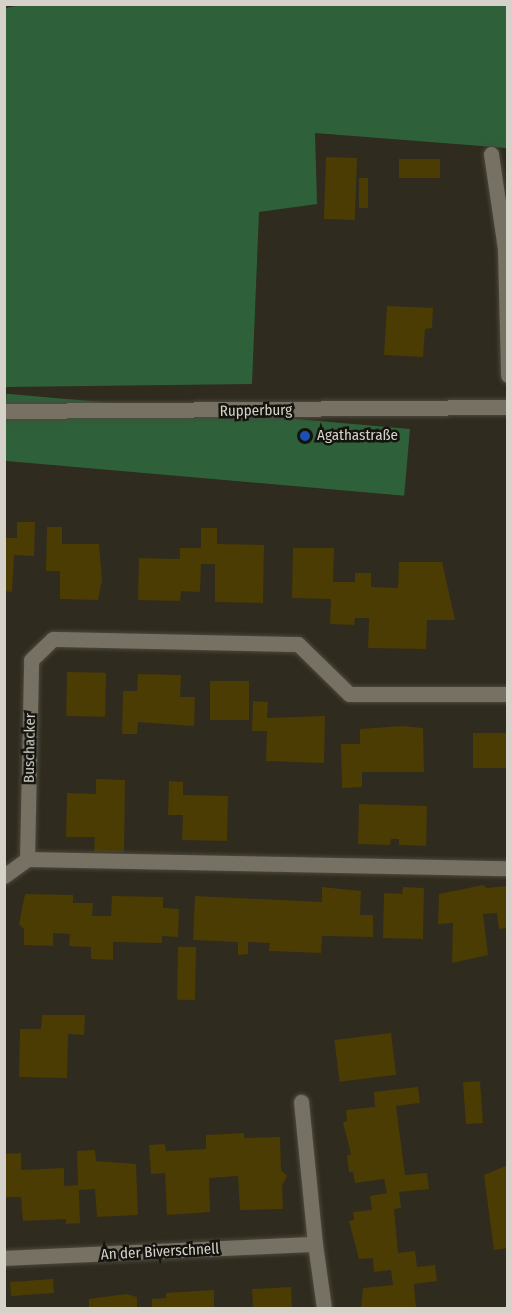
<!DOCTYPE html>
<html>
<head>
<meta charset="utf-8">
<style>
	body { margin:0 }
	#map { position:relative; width:512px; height:1313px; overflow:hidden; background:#2f2b1e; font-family:"Fira Sans Condensed",sans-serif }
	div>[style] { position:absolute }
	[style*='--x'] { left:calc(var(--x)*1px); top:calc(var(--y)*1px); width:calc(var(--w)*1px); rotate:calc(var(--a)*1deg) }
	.green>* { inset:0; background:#2e6139; transform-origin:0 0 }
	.building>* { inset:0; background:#4b3c04; transform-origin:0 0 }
	.roads { filter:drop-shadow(0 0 2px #4c483e) drop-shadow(0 0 2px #4c483e) }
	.service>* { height:15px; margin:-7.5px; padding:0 7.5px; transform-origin:7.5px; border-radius:7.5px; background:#767162 }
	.minor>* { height:15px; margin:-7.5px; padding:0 7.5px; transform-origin:7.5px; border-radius:7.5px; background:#767162 }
	.dots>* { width:16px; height:16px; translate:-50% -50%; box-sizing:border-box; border:3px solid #15130e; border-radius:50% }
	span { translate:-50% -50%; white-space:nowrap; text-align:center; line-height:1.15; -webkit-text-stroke:5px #15130e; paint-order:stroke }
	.street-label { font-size:15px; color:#d5d2ca }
	.poi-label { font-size:15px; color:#d5d2ca }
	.left { translate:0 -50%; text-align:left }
	.frame { position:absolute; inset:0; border:6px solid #d5d2ca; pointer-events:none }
</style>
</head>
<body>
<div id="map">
	<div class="green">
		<div style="clip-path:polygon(27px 4px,507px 5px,507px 148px,315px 133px,317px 204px,259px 212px,252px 384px,5px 387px,5px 8px)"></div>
		<div style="left:410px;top:429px;width:67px;height:405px;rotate:95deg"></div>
	</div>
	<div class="building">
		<div style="left:326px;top:157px;width:31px;height:62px;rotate:2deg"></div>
		<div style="left:440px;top:159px;width:19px;height:41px;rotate:90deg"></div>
		<div style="left:359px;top:178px;width:9px;height:30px"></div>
		<div style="clip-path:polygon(387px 306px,433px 308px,432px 328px,425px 329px,423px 357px,384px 355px)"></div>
		<div style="clip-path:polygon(17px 522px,35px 522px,34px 556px,14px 555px,12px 592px,4px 591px,4px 538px,17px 538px)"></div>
		<div style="clip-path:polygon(47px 527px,62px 527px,62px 544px,99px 544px,102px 580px,98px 600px,60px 599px,60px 571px,46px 571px)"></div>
		<div style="clip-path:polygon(201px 528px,217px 528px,217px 544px,264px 545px,263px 603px,215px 602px,215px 564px,201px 564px,200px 592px,181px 591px,180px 601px,138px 600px,139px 558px,180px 559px,180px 548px,201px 548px)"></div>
		<div style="clip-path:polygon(293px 548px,334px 548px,333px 582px,355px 582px,355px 573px,371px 573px,371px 587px,398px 588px,399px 562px,442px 562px,455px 620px,427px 620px,426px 649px,368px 648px,369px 618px,355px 618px,354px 625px,330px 624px,331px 599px,292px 598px)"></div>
		<div style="left:67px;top:672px;width:39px;height:44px;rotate:1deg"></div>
		<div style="clip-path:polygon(138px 674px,181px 675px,180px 697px,195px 697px,194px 726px,138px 722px,137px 734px,122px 734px,123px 691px,137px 691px)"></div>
		<div style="left:210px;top:681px;width:39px;height:39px"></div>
		<div style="clip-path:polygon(253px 701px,268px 702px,267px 718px,325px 716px,324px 763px,266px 761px,267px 731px,252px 731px)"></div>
		<div style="clip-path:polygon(402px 726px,423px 728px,424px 772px,362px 772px,362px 787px,342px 788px,341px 744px,360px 744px,360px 729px)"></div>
		<div style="left:473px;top:733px;width:33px;height:35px"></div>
		<div style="clip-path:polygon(96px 779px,125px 780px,124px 852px,94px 852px,95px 837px,66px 837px,67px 793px,96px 794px)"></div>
		<div style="clip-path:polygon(169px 781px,183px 782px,183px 795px,228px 796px,227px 841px,182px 840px,183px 815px,168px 815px)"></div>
		<div style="clip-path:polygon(359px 804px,427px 806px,426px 846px,399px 845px,399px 839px,391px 839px,390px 845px,358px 844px)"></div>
		<div style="clip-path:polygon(483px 885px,487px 888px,508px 886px,508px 928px,499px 929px,497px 913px,483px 914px,488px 955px,452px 963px,453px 923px,438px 924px,439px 894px)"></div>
		<div style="clip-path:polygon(322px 887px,361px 891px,360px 915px,373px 915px,373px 937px,322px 936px,321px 953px,269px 951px,270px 943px,248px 942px,248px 954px,238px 955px,238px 942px,193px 940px,195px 896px,322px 902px)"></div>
		<div style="clip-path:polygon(403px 887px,424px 888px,423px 939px,383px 938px,384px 893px,402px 894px)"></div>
		<div style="clip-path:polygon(25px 894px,73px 895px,73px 903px,93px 903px,92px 916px,111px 916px,112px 896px,163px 897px,163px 908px,179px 909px,178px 937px,162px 936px,162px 943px,113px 942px,113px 960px,91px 959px,91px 947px,69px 946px,70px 934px,53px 933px,53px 946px,24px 945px,24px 929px,19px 924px)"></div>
		<div style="left:196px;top:947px;width:53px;height:18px;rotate:91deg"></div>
		<div style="clip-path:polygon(42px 1015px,85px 1015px,84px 1035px,68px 1034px,67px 1078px,19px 1077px,20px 1029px,41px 1029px)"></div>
		<div style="left:391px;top:1033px;width:42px;height:57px;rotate:83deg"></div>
		<div style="left:480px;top:1081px;width:42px;height:17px;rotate:86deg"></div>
		<div style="clip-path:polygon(418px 1087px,420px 1103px,396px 1106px,405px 1175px,427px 1173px,429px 1189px,399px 1192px,401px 1208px,394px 1209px,398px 1253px,415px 1251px,417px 1267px,435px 1265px,437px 1281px,414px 1284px,416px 1308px,361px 1308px,363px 1288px,393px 1285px,391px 1270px,374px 1272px,373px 1258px,359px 1259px,349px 1221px,354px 1220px,353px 1212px,372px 1210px,370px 1196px,387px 1193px,384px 1179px,355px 1183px,353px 1172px,349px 1172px,347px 1156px,351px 1154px,343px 1122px,347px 1121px,346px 1110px,375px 1107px,374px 1092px)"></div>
		<div style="clip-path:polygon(244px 1133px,244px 1138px,280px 1137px,281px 1170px,287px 1176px,282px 1186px,283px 1209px,240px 1210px,238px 1176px,209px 1178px,210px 1212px,167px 1215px,165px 1173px,151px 1174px,149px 1145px,165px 1144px,166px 1151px,206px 1149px,206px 1135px)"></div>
		<div style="clip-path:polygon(95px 1150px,96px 1161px,136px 1164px,138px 1215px,97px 1217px,95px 1189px,79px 1190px,80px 1223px,66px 1224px,66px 1219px,23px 1221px,21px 1197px,4px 1197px,4px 1154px,21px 1153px,21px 1170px,64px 1168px,64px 1186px,78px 1185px,77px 1151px)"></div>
		<div style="clip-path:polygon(508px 1165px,508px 1248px,494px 1250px,484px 1175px)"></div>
		<div style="left:53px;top:1279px;width:14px;height:43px;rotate:86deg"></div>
		<div style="left:291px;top:1287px;width:21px;height:39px;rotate:87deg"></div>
		<div style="clip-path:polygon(214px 1290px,214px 1308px,152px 1308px,152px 1299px,166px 1298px,166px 1293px)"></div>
		<div style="clip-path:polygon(126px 1294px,137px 1297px,137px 1308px,89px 1308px,89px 1299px)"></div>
	</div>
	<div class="roads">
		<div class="service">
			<div style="--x:491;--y:154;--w:96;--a:81.6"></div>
			<div style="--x:505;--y:249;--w:126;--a:88.6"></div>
		</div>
		<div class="minor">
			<div style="--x:4;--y:411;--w:504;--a:-0.45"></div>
			<div style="--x:27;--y:859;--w:199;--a:-88.8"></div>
			<div style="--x:31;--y:660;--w:30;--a:-44"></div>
			<div style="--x:53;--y:639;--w:245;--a:1.2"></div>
			<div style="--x:298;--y:644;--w:71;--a:44.4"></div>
			<div style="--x:349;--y:694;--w:159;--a:0"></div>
			<div style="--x:27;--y:859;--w:481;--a:1.1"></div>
			<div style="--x:4;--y:876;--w:29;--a:-36"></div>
			<div style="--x:315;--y:1244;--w:65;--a:82"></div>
			<div style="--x:4;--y:1258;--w:311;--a:-2.6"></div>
			<div style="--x:315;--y:1244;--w:143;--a:-95.6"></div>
		</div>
	</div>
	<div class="dots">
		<div style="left:305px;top:436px;background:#1a4fb4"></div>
	</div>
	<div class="street-label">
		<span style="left:256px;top:411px;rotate:-1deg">Rupperburg</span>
		<span style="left:30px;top:748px;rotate:-89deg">Buschacker</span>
		<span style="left:160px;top:1252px;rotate:-3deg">An der Biverschnell</span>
	</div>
	<div class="poi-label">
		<span class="left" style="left:317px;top:436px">Agathastraße</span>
	</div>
	<div class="frame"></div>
</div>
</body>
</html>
